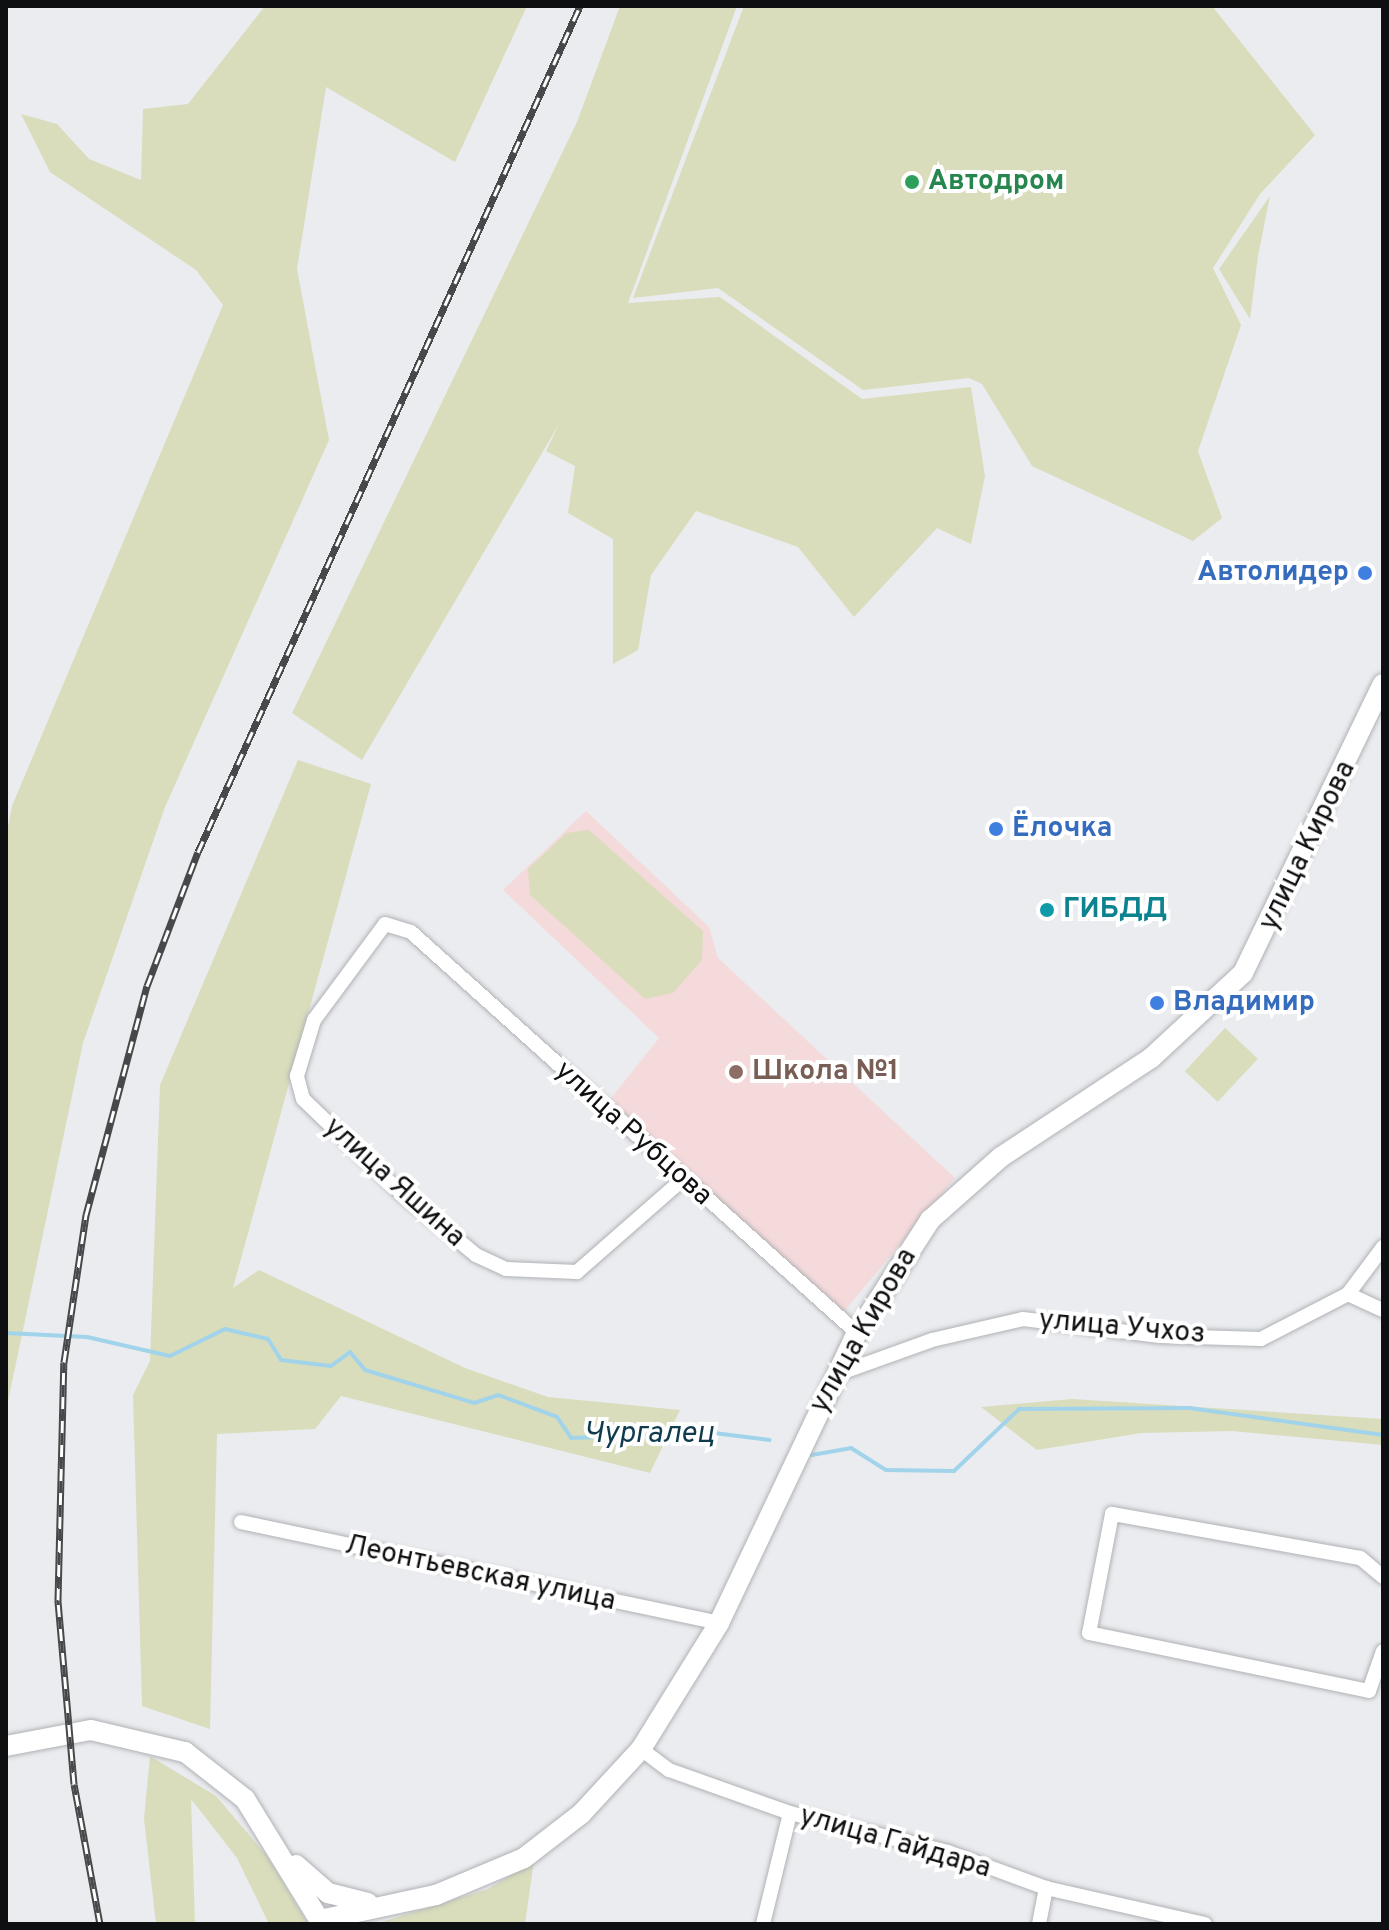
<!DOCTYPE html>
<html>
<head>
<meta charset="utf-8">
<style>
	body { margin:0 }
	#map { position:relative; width:1389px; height:1930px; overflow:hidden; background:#eaecef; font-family:Overpass,sans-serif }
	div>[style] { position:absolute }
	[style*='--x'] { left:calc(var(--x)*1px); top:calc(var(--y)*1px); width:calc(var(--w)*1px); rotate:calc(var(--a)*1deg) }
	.education>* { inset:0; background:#f5dadb }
	.green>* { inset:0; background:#d9ddbc; transform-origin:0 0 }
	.stream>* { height:4px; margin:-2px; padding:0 2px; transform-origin:2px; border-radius:2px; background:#a1d4eb }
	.roads { filter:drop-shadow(0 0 2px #b0b2b5) drop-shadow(0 0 2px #b0b2b5) }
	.minor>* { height:14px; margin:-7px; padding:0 7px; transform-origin:7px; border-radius:7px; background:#fff }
	.secondary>* { height:20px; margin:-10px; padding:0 10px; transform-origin:10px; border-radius:10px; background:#fff }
	.rail>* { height:7px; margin-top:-3.5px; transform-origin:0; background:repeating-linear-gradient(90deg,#fff 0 12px,#474849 0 24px); box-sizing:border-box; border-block:2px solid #474849 }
	.dots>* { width:22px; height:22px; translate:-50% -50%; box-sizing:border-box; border:4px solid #fff; border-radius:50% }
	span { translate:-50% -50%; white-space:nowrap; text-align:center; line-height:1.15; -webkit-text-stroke:8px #fff; paint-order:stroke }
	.leisure-label { font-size:28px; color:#27864d; font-weight:700 }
	.left { translate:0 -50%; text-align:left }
	.shop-label { font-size:28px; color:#366cbe; font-weight:700 }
	.right { translate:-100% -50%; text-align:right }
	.street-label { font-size:28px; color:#0e0f10 }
	.culture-label { font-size:28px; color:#0d838f; font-weight:700 }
	.education-label { font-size:28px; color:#785e54; font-weight:700 }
	.water-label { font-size:30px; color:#0f3b4c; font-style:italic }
	.frame { position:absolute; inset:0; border:8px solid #0e0f10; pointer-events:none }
</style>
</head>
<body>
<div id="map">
	<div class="education">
		<div style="clip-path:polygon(586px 811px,709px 927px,718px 958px,955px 1178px,842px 1314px,608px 1102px,659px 1038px,503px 890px)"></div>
	</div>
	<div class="green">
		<div style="clip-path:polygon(265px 6px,527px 6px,455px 162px,326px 87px,297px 269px,329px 440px,165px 807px,83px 1043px,6px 1411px,6px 837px,12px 806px,223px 305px,196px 270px,50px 172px,21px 114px,57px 124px,89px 159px,141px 180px,143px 109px,188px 104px)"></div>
		<div style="clip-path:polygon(620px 6px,737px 6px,628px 303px,720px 297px,862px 399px,971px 387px,985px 476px,971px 544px,937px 528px,854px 617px,798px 547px,696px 511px,651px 575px,638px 650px,613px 664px,613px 539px,568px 513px,575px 466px,546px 451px,559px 424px,362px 760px,292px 713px,577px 122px)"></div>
		<div style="clip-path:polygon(744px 6px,1212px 6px,1315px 135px,1260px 194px,1213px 268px,1241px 325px,1198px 451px,1222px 518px,1193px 541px,1032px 466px,982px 384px,969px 378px,863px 390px,718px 288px,633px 298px)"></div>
		<div style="clip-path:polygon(1270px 196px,1258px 256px,1250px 319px,1219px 269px)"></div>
		<div style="clip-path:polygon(298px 760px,371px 784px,233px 1288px,259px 1270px,465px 1368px,548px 1397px,680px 1410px,650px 1473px,341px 1396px,315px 1429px,217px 1434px,210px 1729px,142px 1706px,133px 1395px,150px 1361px,160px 1085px)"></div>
		<div style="clip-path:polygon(589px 830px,703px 931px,702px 960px,673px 993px,645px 999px,530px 895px,528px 869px,566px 833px)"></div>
		<div style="left:1225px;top:1028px;width:45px;height:59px;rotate:43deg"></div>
		<div style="clip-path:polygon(1072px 1399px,1383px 1419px,1383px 1445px,1232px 1431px,1141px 1433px,1037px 1450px,981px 1407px)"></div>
		<div style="clip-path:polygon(150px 1756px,216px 1796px,267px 1856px,308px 1924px,269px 1924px,237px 1858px,191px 1799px,195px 1924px,156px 1924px,144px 1819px)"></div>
		<div style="clip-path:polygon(534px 1861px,525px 1924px,375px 1924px,488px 1889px)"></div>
	</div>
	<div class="stream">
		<div style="--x:6;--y:1333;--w:81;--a:2.8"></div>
		<div style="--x:87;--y:1337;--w:85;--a:12.9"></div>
		<div style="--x:170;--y:1356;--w:61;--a:-26.1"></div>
		<div style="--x:225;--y:1329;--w:44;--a:13.1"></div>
		<div style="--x:268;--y:1339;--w:25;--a:58"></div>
		<div style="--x:281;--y:1360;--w:50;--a:6.8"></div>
		<div style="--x:331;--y:1366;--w:24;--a:-36"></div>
		<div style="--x:350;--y:1352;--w:23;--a:50"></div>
		<div style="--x:365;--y:1370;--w:114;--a:16.8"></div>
		<div style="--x:474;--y:1403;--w:25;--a:-18"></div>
		<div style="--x:498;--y:1395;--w:63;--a:20.4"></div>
		<div style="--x:557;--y:1417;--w:25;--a:56"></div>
		<div style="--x:571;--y:1438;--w:143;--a:-2"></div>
		<div style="--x:714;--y:1433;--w:56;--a:7.1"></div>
		<div style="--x:812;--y:1455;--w:40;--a:-10"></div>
		<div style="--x:851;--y:1448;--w:41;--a:32.2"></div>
		<div style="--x:886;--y:1470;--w:68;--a:0.8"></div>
		<div style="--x:954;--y:1471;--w:90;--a:-43.6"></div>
		<div style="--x:1019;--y:1409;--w:170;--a:-0.3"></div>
		<div style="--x:1189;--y:1408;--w:196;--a:7.9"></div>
	</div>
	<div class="roads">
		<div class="minor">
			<div style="--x:682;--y:1180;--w:140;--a:138.8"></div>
			<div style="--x:577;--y:1272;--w:71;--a:-177.6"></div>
			<div style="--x:506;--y:1269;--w:33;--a:-155"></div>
			<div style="--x:476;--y:1255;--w:96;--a:-140.5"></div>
			<div style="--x:402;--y:1194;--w:137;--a:-136.2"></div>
			<div style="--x:303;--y:1099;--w:24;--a:-105"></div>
			<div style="--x:297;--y:1076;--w:59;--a:-73.1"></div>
			<div style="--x:314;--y:1020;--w:119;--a:-53.5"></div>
			<div style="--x:385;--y:924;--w:27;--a:17"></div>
			<div style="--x:411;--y:932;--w:600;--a:41.96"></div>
			<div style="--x:1348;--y:1294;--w:38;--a:25"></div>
			<div style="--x:835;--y:1375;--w:103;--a:-19.8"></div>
			<div style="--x:932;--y:1340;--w:93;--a:-13"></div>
			<div style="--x:1023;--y:1319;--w:138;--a:7.1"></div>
			<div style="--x:1160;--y:1336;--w:101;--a:1.7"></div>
			<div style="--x:1261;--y:1339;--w:98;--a:-27.3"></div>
			<div style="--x:1348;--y:1294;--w:59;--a:-53.3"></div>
			<div style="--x:241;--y:1522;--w:489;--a:11.9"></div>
			<div style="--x:1383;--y:1577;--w:30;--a:-140"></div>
			<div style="--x:1360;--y:1558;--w:252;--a:-169.9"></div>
			<div style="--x:1112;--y:1514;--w:121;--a:100.9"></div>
			<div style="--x:1089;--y:1633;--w:286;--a:11.7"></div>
			<div style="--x:1369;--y:1691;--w:42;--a:-70.7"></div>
			<div style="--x:641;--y:1749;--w:35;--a:37"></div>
			<div style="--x:669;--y:1770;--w:128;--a:19.6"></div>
			<div style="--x:790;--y:1813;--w:163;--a:13.9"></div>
			<div style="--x:948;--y:1852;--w:104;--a:20.2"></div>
			<div style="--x:1046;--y:1888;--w:163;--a:12.8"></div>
			<div style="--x:763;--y:1924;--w:114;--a:-76.3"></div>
			<div style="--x:1039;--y:1924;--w:37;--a:-79"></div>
		</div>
		<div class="secondary">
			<div style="--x:6;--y:1746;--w:86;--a:-10.7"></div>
			<div style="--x:91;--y:1730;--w:97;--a:13.2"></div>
			<div style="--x:185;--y:1752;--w:76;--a:38.1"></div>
			<div style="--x:245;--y:1799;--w:147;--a:58.4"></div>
			<div style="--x:296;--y:1865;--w:43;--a:41.2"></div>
			<div style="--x:328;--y:1893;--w:41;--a:14"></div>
			<div style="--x:320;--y:1920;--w:119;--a:-12.2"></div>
			<div style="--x:436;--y:1895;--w:95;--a:-22.8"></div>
			<div style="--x:524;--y:1858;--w:72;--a:-37.7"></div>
			<div style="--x:581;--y:1814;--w:88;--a:-47.3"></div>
			<div style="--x:641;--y:1749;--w:148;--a:-58.2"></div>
			<div style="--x:719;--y:1623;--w:321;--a:-64.6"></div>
			<div style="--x:857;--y:1333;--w:135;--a:-57.1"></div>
			<div style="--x:930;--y:1220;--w:95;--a:-41.6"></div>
			<div style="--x:1001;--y:1157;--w:180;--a:-33.4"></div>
			<div style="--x:1151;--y:1058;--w:125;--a:-42.7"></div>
			<div style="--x:1243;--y:973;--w:321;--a:-64.2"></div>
		</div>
	</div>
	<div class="rail">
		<div style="--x:100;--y:1924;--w:142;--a:-100.5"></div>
		<div style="--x:74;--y:1784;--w:185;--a:-95"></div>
		<div style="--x:58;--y:1600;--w:238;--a:-88.6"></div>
		<div style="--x:64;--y:1362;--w:149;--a:-81.5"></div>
		<div style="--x:86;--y:1215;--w:237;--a:-75.1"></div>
		<div style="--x:147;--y:986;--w:143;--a:-69.2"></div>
		<div style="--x:198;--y:852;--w:928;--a:-65.7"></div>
	</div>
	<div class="dots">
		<div style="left:912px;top:182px;background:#2e9e5b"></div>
		<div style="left:1365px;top:573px;background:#3f7fe0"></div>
		<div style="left:996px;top:829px;background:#3f7fe0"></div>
		<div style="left:1047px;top:910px;background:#0f9aa8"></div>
		<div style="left:1157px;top:1003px;background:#3f7fe0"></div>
		<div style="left:736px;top:1072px;background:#8d6e63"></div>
	</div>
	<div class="leisure-label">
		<span class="left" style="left:928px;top:182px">Автодром</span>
	</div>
	<div class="shop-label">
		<span class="right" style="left:1349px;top:573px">Автолидер</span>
		<span class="left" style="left:1012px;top:829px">Ёлочка</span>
		<span class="left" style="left:1173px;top:1003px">Владимир</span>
	</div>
	<div class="street-label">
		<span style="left:1308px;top:846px;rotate:-64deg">улица Кирова</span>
		<span style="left:633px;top:1134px;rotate:42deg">улица Рубцова</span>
		<span style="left:394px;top:1183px;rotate:42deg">улица Яшина</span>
		<span style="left:1122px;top:1328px;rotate:5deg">улица Учхоз</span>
		<span style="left:864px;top:1331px;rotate:-60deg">улица Кирова</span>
		<span style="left:480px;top:1574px;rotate:12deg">Леонтьевская улица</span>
		<span style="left:895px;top:1843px;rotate:16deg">улица Гайдара</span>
	</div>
	<div class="culture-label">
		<span class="left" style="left:1063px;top:910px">ГИБДД</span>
	</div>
	<div class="education-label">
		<span class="left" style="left:752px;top:1072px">Школа №1</span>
	</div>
	<div class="water-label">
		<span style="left:649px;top:1435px">Чургалец</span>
	</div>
	<div class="frame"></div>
</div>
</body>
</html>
